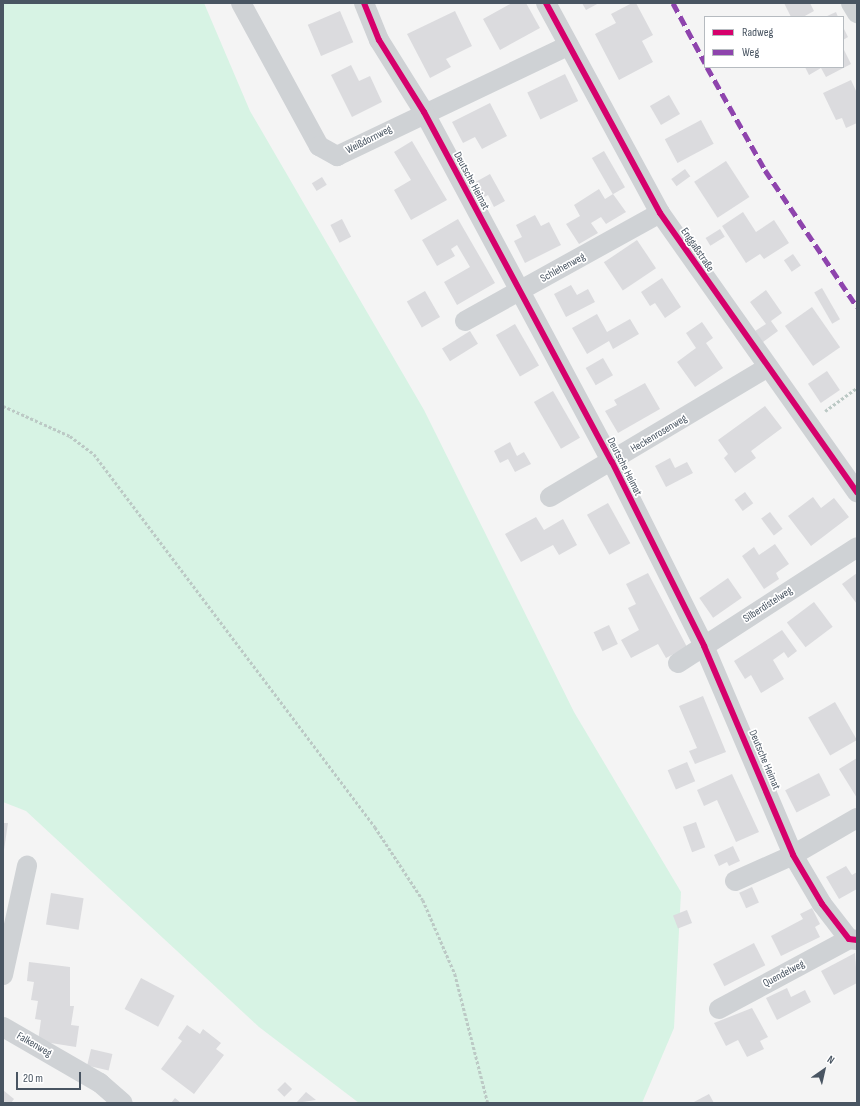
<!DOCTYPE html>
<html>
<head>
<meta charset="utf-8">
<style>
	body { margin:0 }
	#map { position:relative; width:860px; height:1106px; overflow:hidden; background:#f4f4f4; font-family:"Sofia Sans Condensed",sans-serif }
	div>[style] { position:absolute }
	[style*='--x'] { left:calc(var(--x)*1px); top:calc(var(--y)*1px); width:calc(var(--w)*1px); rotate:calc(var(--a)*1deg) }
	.green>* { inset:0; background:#d7f3e4 }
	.building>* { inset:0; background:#dbdbde; transform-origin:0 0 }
	.path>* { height:2.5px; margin-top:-1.25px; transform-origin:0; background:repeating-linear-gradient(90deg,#bcc9c5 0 3px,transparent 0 5px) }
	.minor>* { height:20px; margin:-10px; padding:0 10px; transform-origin:10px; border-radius:10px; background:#cfd2d5 }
	.quiet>* { height:5px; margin-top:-2.5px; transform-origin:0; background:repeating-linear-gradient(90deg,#8e44ad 0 10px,transparent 0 15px) }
	.cycleway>* { height:6px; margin:-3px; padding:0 3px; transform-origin:3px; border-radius:3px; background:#d6006c }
	span { translate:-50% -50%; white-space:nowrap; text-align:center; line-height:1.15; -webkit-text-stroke:3.5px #fff; paint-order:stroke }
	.street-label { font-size:11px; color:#495562 }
	.frame { position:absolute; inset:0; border:4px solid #495562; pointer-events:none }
	.legend { position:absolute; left:704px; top:16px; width:140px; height:52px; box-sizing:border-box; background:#fff; border:1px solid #b6bbc0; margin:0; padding:5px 7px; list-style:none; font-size:12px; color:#495562 }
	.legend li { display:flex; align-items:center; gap:8px; height:20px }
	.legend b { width:20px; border:1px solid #b6bbc0 }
	.north { position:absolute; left:804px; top:1050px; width:40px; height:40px; -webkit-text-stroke:3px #fff; paint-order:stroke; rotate:34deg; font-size:11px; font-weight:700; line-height:16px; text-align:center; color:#495562 }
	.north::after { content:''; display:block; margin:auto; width:14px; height:18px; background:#495562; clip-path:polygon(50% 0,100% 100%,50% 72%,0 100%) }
	.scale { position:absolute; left:16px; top:1072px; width:65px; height:18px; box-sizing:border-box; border:2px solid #495562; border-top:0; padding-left:5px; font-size:12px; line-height:14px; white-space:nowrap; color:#495562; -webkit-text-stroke:3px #fff; paint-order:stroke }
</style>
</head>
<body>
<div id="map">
	<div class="green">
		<div style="clip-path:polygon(3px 3px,204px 3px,250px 111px,424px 410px,574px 712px,681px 892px,674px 1028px,642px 1103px,359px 1103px,259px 1027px,26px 811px,3px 802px)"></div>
	</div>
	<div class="building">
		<div style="clip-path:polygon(512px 3px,526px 3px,540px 28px,500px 50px,483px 19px)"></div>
		<div style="clip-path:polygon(582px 3px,599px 3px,586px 10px)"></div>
		<div style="clip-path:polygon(632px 3px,636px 3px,653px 35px,642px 41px,653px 62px,619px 80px,595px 34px,616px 23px,611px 14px)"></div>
		<div style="clip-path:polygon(784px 3px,810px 3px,814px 11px,803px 17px,791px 17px)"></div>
		<div style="left:340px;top:11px;width:34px;height:35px;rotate:67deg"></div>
		<div style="clip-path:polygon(455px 11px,472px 46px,446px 59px,451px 67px,430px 78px,407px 34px)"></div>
		<div style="clip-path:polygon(836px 12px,838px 17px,825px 17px)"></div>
		<div style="clip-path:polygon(843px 27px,848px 37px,843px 40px)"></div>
		<div style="clip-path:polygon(843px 48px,851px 64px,826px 77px,821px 68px,809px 75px,805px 67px,843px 67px)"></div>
		<div style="clip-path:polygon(351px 65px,359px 81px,370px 76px,382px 102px,352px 117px,331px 75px)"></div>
		<div style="left:565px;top:74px;width:30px;height:42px;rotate:64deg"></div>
		<div style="clip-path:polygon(851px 80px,857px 93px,857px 123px,846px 128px,842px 118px,836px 120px,823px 93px)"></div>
		<div style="left:669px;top:95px;width:22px;height:22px;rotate:60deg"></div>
		<div style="clip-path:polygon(490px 103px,507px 136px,482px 149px,475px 137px,463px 143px,452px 122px)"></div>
		<div style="left:701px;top:120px;width:27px;height:41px;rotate:62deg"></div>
		<div style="clip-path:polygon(412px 141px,447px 200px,411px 220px,394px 190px,411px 180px,394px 152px)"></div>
		<div style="left:604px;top:151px;width:42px;height:14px;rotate:60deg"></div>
		<div style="left:726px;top:161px;width:43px;height:38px;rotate:57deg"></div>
		<div style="left:685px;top:169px;width:9px;height:17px;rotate:54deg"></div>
		<div style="clip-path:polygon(490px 174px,505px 201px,494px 207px,488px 195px,481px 199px,472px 184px)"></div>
		<div style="left:322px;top:177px;width:9px;height:12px;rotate:58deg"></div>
		<div style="clip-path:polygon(599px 189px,605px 199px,613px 194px,626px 212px,606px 224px,601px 217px,591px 223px,598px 233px,579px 244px,566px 224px,580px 216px,574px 205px)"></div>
		<div style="clip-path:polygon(743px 212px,756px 232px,774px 220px,789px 243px,764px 259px,760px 254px,746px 263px,722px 226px)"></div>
		<div style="clip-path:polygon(535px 215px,541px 226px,549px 222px,561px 245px,525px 263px,514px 241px,522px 237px,516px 225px)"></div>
		<div style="left:342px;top:219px;width:20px;height:13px;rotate:63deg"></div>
		<div style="clip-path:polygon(458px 219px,495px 283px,457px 305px,444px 282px,470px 267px,457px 245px,451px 249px,455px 256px,437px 266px,422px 240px)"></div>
		<div style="left:720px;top:229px;width:9px;height:17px;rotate:58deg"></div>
		<div style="left:637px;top:240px;width:34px;height:40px;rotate:56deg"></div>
		<div style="left:793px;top:254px;width:14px;height:11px;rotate:56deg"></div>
		<div style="clip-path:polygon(662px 278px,681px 307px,665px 318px,655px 303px,650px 306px,641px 292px)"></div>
		<div style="clip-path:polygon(571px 285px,577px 295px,588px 289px,595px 302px,566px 317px,554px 294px)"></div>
		<div style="left:822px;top:288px;width:36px;height:9px;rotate:60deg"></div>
		<div style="clip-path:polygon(766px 290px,782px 313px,771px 321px,778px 331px,763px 342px,755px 331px,766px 324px,750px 302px)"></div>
		<div style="left:425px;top:291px;width:30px;height:21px;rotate:60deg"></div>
		<div style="left:812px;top:307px;width:49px;height:33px;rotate:55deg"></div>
		<div style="clip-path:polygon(597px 314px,607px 332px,630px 319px,639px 334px,613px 349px,609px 341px,587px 354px,572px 328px)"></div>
		<div style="clip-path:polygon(702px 322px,713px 338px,706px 343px,723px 368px,695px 387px,677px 362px,696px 348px,686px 333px)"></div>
		<div style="left:515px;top:324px;width:48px;height:22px;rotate:60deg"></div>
		<div style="left:470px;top:331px;width:15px;height:33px;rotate:58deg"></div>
		<div style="left:603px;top:358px;width:20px;height:20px;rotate:60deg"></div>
		<div style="left:827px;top:371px;width:23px;height:23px;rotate:56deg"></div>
		<div style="clip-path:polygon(645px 383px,660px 409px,618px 433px,605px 411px,617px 405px,614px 400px)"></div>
		<div style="left:553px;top:391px;width:54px;height:22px;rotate:60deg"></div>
		<div style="clip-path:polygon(765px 406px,782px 428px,751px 451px,756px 458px,735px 473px,724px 458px,728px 454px,718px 440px)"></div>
		<div style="clip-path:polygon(510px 442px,517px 456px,524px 452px,531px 464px,515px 472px,508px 459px,500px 463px,494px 451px)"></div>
		<div style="clip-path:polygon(670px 458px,675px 468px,687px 462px,693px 473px,666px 487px,655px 466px)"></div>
		<div style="left:745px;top:492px;width:14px;height:13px;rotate:54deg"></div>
		<div style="clip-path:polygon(813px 497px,821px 508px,834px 498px,849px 517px,811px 546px,788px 516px)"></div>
		<div style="left:608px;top:503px;width:46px;height:24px;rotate:61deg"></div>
		<div style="left:770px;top:512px;width:21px;height:11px;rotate:53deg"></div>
		<div style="clip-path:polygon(536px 517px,544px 530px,563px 519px,577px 545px,559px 555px,553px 545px,521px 562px,505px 534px)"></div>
		<div style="clip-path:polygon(775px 544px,789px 564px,776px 573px,779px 579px,764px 589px,742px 556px,754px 547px,759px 555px)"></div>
		<div style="clip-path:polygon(648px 573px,687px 647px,666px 658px,658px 644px,631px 658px,621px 640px,639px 630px,628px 608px,636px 604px,626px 584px)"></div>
		<div style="clip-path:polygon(857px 573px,857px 604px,842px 584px)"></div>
		<div style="left:728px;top:578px;width:24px;height:35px;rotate:55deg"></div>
		<div style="left:814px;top:602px;width:31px;height:34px;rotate:53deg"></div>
		<div style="left:609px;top:625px;width:21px;height:17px;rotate:65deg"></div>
		<div style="clip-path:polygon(782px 630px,797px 651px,788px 658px,784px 652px,773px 660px,784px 679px,761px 693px,751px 675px,745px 679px,734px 661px)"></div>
		<div style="clip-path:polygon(703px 696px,726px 752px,695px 764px,689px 751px,697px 748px,679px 706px)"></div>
		<div style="left:835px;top:702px;width:44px;height:31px;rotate:60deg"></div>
		<div style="clip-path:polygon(857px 758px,857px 798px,839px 769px)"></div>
		<div style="left:687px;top:762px;width:21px;height:21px;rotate:67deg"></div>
		<div style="left:819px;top:773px;width:25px;height:38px;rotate:63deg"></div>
		<div style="clip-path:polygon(732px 774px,759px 832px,736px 842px,717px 800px,704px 806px,697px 790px)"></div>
		<div style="left:696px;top:822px;width:27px;height:14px;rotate:70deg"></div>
		<div style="clip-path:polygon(3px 823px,8px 823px,4px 850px,3px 850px)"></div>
		<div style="clip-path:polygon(733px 846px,740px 861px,729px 866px,727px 862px,719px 866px,714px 855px)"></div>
		<div style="clip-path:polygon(846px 866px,852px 875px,857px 872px,857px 889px,839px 899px,826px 877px)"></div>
		<div style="left:752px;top:887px;width:17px;height:14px;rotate:66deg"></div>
		<div style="left:51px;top:893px;width:33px;height:32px;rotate:9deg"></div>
		<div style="clip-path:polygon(812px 908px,820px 924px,815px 927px,820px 937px,781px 956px,771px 936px,803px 919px,800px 914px)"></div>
		<div style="left:687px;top:910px;width:14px;height:15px;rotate:69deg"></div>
		<div style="left:754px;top:943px;width:25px;height:46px;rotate:63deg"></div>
		<div style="clip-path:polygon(855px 953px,857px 983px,834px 995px,821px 971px)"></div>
		<div style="clip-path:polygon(29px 962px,70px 967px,70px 1006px,74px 1006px,71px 1025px,79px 1026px,76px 1047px,38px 1041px,41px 1020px,35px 1019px,38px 1001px,31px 1000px,34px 982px,27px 981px)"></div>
		<div style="left:141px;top:978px;width:38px;height:35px;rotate:28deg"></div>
		<div style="clip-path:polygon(787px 988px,791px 997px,805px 990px,811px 1002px,777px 1020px,766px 998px)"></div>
		<div style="clip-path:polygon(752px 1008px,768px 1037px,760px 1041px,764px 1049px,747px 1057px,738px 1040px,726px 1046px,714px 1023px)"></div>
		<div style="clip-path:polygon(187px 1025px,200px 1034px,203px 1029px,221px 1043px,216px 1049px,224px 1055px,194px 1094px,161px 1069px,182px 1041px,178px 1038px)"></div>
		<div style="left:91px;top:1049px;width:22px;height:17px;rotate:13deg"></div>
		<div style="left:285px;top:1082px;width:10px;height:11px;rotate:45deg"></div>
		<div style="clip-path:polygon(3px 1090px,14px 1099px,11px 1103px,3px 1103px)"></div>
		<div style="clip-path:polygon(306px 1092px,316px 1100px,296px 1103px)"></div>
		<div style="clip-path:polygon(709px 1094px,714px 1103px,692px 1103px)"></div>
		<div style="clip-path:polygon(175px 1098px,181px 1103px,171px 1103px)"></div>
	</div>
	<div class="path">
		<div style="--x:3;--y:406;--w:73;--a:24.1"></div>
		<div style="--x:70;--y:436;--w:30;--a:37"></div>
		<div style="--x:94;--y:454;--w:467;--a:53"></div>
		<div style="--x:375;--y:827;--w:87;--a:56.7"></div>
		<div style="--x:423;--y:900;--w:81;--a:66.6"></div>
		<div style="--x:455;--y:974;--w:133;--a:75.7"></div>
		<div style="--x:825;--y:411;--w:39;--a:-36"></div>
	</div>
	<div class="minor">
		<div style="--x:241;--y:3;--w:163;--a:61.4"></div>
		<div style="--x:319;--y:146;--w:21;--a:29"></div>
		<div style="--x:337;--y:156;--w:256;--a:-25.5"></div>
		<div style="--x:364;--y:3;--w:40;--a:68"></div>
		<div style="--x:379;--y:40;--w:85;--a:58"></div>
		<div style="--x:424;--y:112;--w:397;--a:61.8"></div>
		<div style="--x:612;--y:462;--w:206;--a:63.4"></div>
		<div style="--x:704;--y:646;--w:227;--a:66.9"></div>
		<div style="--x:793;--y:855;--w:57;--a:59.4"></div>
		<div style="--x:822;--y:904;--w:44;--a:52.4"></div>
		<div style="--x:849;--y:939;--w:8;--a:7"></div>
		<div style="--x:546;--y:3;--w:239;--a:61.5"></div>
		<div style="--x:660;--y:213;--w:342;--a:54.8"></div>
		<div style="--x:851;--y:3;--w:12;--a:59"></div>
		<div style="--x:465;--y:321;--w:223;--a:-29"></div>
		<div style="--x:550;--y:497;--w:252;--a:-30.8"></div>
		<div style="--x:678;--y:663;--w:213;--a:-32.9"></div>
		<div style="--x:735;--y:881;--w:64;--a:-24.1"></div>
		<div style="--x:793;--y:855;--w:74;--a:-30"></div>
		<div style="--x:3;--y:975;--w:112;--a:-77.6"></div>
		<div style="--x:719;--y:1009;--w:148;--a:-28.3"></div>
		<div style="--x:3;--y:1027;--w:112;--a:30"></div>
		<div style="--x:100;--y:1083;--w:30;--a:41"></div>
	</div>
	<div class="quiet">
		<div style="--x:673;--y:3;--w:68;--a:61.9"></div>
		<div style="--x:707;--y:67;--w:118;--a:60.6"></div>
		<div style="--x:765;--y:170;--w:165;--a:56.1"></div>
	</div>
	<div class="cycleway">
		<div style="--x:364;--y:3;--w:40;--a:68"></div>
		<div style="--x:379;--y:40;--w:85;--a:58"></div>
		<div style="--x:424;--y:112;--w:397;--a:61.8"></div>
		<div style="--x:612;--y:462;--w:206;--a:63.4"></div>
		<div style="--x:704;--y:646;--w:227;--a:66.9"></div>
		<div style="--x:793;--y:855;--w:57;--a:59.4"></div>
		<div style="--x:822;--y:904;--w:44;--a:52.4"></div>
		<div style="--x:849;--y:939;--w:8;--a:7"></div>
		<div style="--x:546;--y:3;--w:239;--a:61.5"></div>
		<div style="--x:660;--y:213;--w:342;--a:54.8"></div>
	</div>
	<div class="street-label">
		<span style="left:369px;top:140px;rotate:-27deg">Weißdornweg</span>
		<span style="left:471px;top:181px;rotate:62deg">Deutsche Heimat</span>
		<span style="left:697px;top:250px;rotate:56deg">Enggaßstraße</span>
		<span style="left:563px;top:268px;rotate:-29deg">Schlehenweg</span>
		<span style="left:659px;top:434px;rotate:-31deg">Heckenrosenweg</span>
		<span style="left:624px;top:467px;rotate:63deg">Deutsche Heimat</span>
		<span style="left:768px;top:605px;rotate:-33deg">Silberdistelweg</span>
		<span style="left:764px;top:760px;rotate:67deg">Deutsche Heimat</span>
		<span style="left:784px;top:974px;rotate:-28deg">Quendelweg</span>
		<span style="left:34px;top:1045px;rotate:30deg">Falkenweg</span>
	</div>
	<div class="frame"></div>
	<ul class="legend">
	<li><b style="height:5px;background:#d6006c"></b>Radweg</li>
	<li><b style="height:5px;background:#8e44ad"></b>Weg</li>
	</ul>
	<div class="north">N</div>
	<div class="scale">20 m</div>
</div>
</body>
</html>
